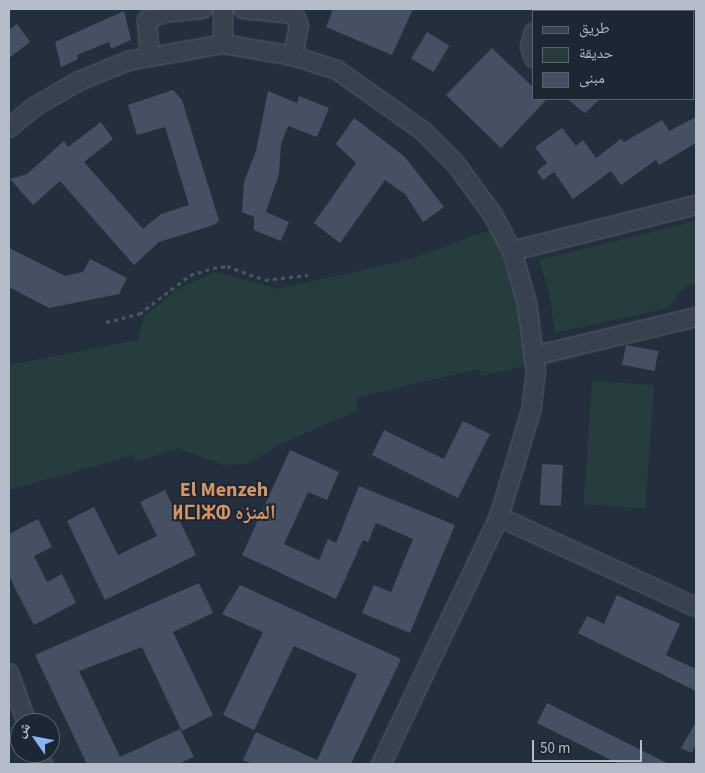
<!DOCTYPE html>
<html>
<head>
<meta charset="utf-8">
<style>
	body { margin:0 }
	#map { position:relative; width:705px; height:773px; overflow:hidden; background:#242f3e; font-family:"Source Sans 3","Noto Naskh Arabic","Noto Sans Tifinagh",sans-serif }
	div>[style] { position:absolute }
	[style*='--x'] { left:calc(var(--x)*1px); top:calc(var(--y)*1px); width:calc(var(--w)*1px); rotate:calc(var(--a)*1deg) }
	.green>* { inset:0; background:#263c3f; transform-origin:0 0 }
	.building>* { inset:0; background:#455162; transform-origin:0 0 }
	.path>* { height:2.5px; margin-top:-1.25px; transform-origin:0; background:repeating-linear-gradient(90deg,#44595c 0 4px,transparent 0 8px) }
	.roads { filter:drop-shadow(0 0 1px #565f6c) drop-shadow(0 0 1px #565f6c) }
	.minor>* { height:18px; margin:-9px; padding:0 9px; transform-origin:9px; border-radius:9px; background:#38414e }
	span { translate:-50% -50%; white-space:nowrap; text-align:center; line-height:1.15; -webkit-text-stroke:4px #1d2633; paint-order:stroke }
	.quarter-label { font-size:20px; color:#d59563; font-weight:700 }
	.frame { position:absolute; inset:0; border:10px solid #b4bcc9; pointer-events:none }
	.legend { position:absolute; left:532px; top:10px; width:162px; height:90px; box-sizing:border-box; background:#1d2633; border:1px solid #59626f; margin:0; padding:6px 9px; list-style:none; font-size:15px; color:#b4bcc9 }
	.legend li { display:flex; align-items:center; gap:10px; height:25px }
	.legend b { width:25px; border:1px solid #59626f }
	.north { position:absolute; left:10px; top:713px; width:50px; height:50px; box-sizing:border-box; background:#1d2633; border:1px solid #59626f; border-radius:50%; rotate:303deg; font-size:14px; font-weight:700; line-height:20px; text-align:center; color:#b4bcc9 }
	.north::after { content:''; display:block; margin:auto; width:18px; height:22px; background:#8ab4f8; clip-path:polygon(50% 0,100% 100%,50% 72%,0 100%) }
	.scale { position:absolute; left:532px; top:740px; width:110px; height:22px; box-sizing:border-box; border:2px solid #b4bcc9; border-top:0; padding-left:6px; font-size:15px; line-height:18px; white-space:nowrap; color:#b4bcc9; -webkit-text-stroke:4px #1d2633; paint-order:stroke }
</style>
</head>
<body>
<div id="map">
	<div class="green">
		<div style="clip-path:polygon(696px 221px,696px 283px,685px 286px,668px 308px,555px 333px,549px 292px,539px 260px)"></div>
		<div style="clip-path:polygon(493px 229px,516px 299px,527px 365px,481px 376px,478px 369px,356px 398px,357px 411px,278px 445px,248px 464px,223px 465px,178px 448px,135px 463px,134px 455px,9px 490px,9px 365px,138px 340px,144px 317px,179px 288px,216px 272px,278px 289px,411px 259px)"></div>
		<div style="left:654px;top:385px;width:124px;height:62px;rotate:94deg"></div>
	</div>
	<div class="building">
		<div style="clip-path:polygon(333px 9px,413px 9px,392px 55px,326px 27px)"></div>
		<div style="clip-path:polygon(124px 11px,131px 40px,111px 49px,109px 42px,77px 55px,78px 59px,61px 67px,55px 42px)"></div>
		<div style="clip-path:polygon(17px 24px,30px 42px,9px 58px,9px 30px)"></div>
		<div style="left:427px;top:32px;width:26px;height:31px;rotate:31deg"></div>
		<div style="clip-path:polygon(492px 48px,534px 88px,534px 99px,547px 99px,501px 148px,446px 95px)"></div>
		<div style="clip-path:polygon(173px 90px,182px 100px,219px 221px,214px 225px,159px 242px,134px 265px,60px 181px,33px 205px,10px 179px,27px 174px,64px 141px,68px 147px,101px 122px,113px 139px,84px 162px,143px 229px,161px 214px,189px 205px,165px 127px,137px 135px,128px 105px)"></div>
		<div style="clip-path:polygon(268px 91px,297px 103px,299px 96px,329px 108px,317px 137px,288px 126px,281px 144px,279px 174px,266px 212px,289px 222px,281px 241px,254px 230px,254px 217px,242px 212px,244px 182px,256px 151px)"></div>
		<div style="clip-path:polygon(567px 99px,600px 99px,585px 113px)"></div>
		<div style="clip-path:polygon(696px 117px,696px 143px,659px 165px,656px 160px,621px 185px,611px 171px,573px 199px,554px 172px,543px 180px,537px 171px,547px 163px,535px 147px,562px 128px,576px 146px,583px 140px,596px 158px,621px 139px,624px 142px,662px 120px,669px 131px)"></div>
		<div style="clip-path:polygon(354px 118px,404px 156px,444px 207px,423px 222px,405px 194px,385px 180px,340px 243px,314px 223px,356px 163px,336px 144px)"></div>
		<div style="clip-path:polygon(9px 248px,65px 276px,83px 272px,90px 259px,127px 278px,119px 294px,49px 308px,9px 287px)"></div>
		<div style="left:626px;top:345px;width:33px;height:20px;rotate:11deg"></div>
		<div style="clip-path:polygon(463px 421px,490px 434px,458px 498px,372px 455px,384px 430px,444px 459px)"></div>
		<div style="clip-path:polygon(290px 450px,339px 472px,327px 500px,308px 492px,284px 544px,319px 560px,328px 539px,336px 543px,359px 486px,455px 525px,410px 633px,362px 613px,374px 585px,391px 592px,413px 539px,376px 523px,368px 542px,363px 540px,336px 599px,242px 555px)"></div>
		<div style="left:542px;top:464px;width:21px;height:41px;rotate:3deg"></div>
		<div style="clip-path:polygon(165px 490px,196px 555px,105px 600px,67px 521px,94px 507px,118px 555px,157px 536px,140px 502px)"></div>
		<div style="clip-path:polygon(38px 519px,52px 547px,34px 556px,47px 582px,62px 574px,76px 603px,34px 625px,9px 576px,9px 534px)"></div>
		<div style="clip-path:polygon(199px 583px,213px 613px,173px 632px,213px 715px,182px 731px,142px 647px,79px 671px,120px 757px,180px 729px,194px 757px,178px 764px,87px 764px,35px 655px)"></div>
		<div style="clip-path:polygon(240px 585px,401px 659px,351px 764px,252px 764px,243px 760px,256px 732px,317px 760px,357px 674px,294px 646px,254px 730px,223px 715px,263px 632px,222px 614px)"></div>
		<div style="clip-path:polygon(617px 595px,680px 624px,666px 655px,696px 669px,696px 691px,578px 633px,587px 616px,604px 624px)"></div>
		<div style="clip-path:polygon(547px 703px,669px 764px,619px 764px,537px 723px)"></div>
		<div style="clip-path:polygon(696px 722px,696px 745px,691px 753px,681px 748px)"></div>
	</div>
	<div class="path">
		<div style="--x:106;--y:322;--w:34;--a:-14"></div>
		<div style="--x:139;--y:314;--w:64;--a:-37.4"></div>
		<div style="--x:190;--y:275;--w:24;--a:-17"></div>
		<div style="--x:213;--y:268;--w:14;--a:-8"></div>
		<div style="--x:227;--y:266;--w:40;--a:20.2"></div>
		<div style="--x:265;--y:280;--w:43;--a:-6.6"></div>
	</div>
	<div class="roads">
		<div class="minor">
			<div style="--x:243;--y:9;--w:51;--a:5.6"></div>
			<div style="--x:294;--y:14;--w:12;--a:66"></div>
			<div style="--x:299;--y:25;--w:32;--a:101"></div>
			<div style="--x:587;--y:11;--w:3;--a:-45"></div>
			<div style="--x:534;--y:32;--w:15;--a:106"></div>
			<div style="--x:530;--y:46;--w:13;--a:72"></div>
			<div style="--x:223;--y:44;--w:35;--a:-90"></div>
			<div style="--x:150;--y:57;--w:37;--a:-95"></div>
			<div style="--x:147;--y:20;--w:17;--a:-24"></div>
			<div style="--x:163;--y:13;--w:40;--a:-5.7"></div>
			<div style="--x:9;--y:128;--w:33;--a:-40"></div>
			<div style="--x:34;--y:107;--w:52;--a:-30"></div>
			<div style="--x:79;--y:81;--w:53;--a:-22.2"></div>
			<div style="--x:128;--y:61;--w:97;--a:-10.1"></div>
			<div style="--x:223;--y:44;--w:71;--a:9.7"></div>
			<div style="--x:293;--y:56;--w:46;--a:17.7"></div>
			<div style="--x:337;--y:70;--w:105;--a:35.3"></div>
			<div style="--x:423;--y:131;--w:45;--a:45"></div>
			<div style="--x:455;--y:163;--w:64;--a:53.8"></div>
			<div style="--x:493;--y:215;--w:41;--a:62.2"></div>
			<div style="--x:512;--y:251;--w:54;--a:73.9"></div>
			<div style="--x:527;--y:303;--w:70;--a:82.6"></div>
			<div style="--x:536;--y:372;--w:39;--a:97"></div>
			<div style="--x:531;--y:411;--w:111;--a:106.8"></div>
			<div style="--x:499;--y:517;--w:274;--a:115.5"></div>
			<div style="--x:512;--y:251;--w:190;--a:-14"></div>
			<div style="--x:534;--y:356;--w:167;--a:-13.5"></div>
			<div style="--x:499;--y:517;--w:217;--a:24.6"></div>
			<div style="--x:9;--y:673;--w:53;--a:70.2"></div>
			<div style="--x:39;--y:753;--w:12;--a:70"></div>
		</div>
	</div>
	<div class="quarter-label">
		<span style="left:224px;top:502px">El Menzeh<br>ⵍⵎⵏⵣⵀ المنزه</span>
	</div>
	<div class="frame"></div>
	<ul class="legend">
	<li><b style="height:6px;background:#38414e"></b>طريق</li>
	<li><b style="height:14px;background:#263c3f"></b>حديقة</li>
	<li><b style="height:14px;background:#455162"></b>مبنى</li>
	</ul>
	<div class="north">ش</div>
	<div class="scale">50 m</div>
</div>
</body>
</html>
